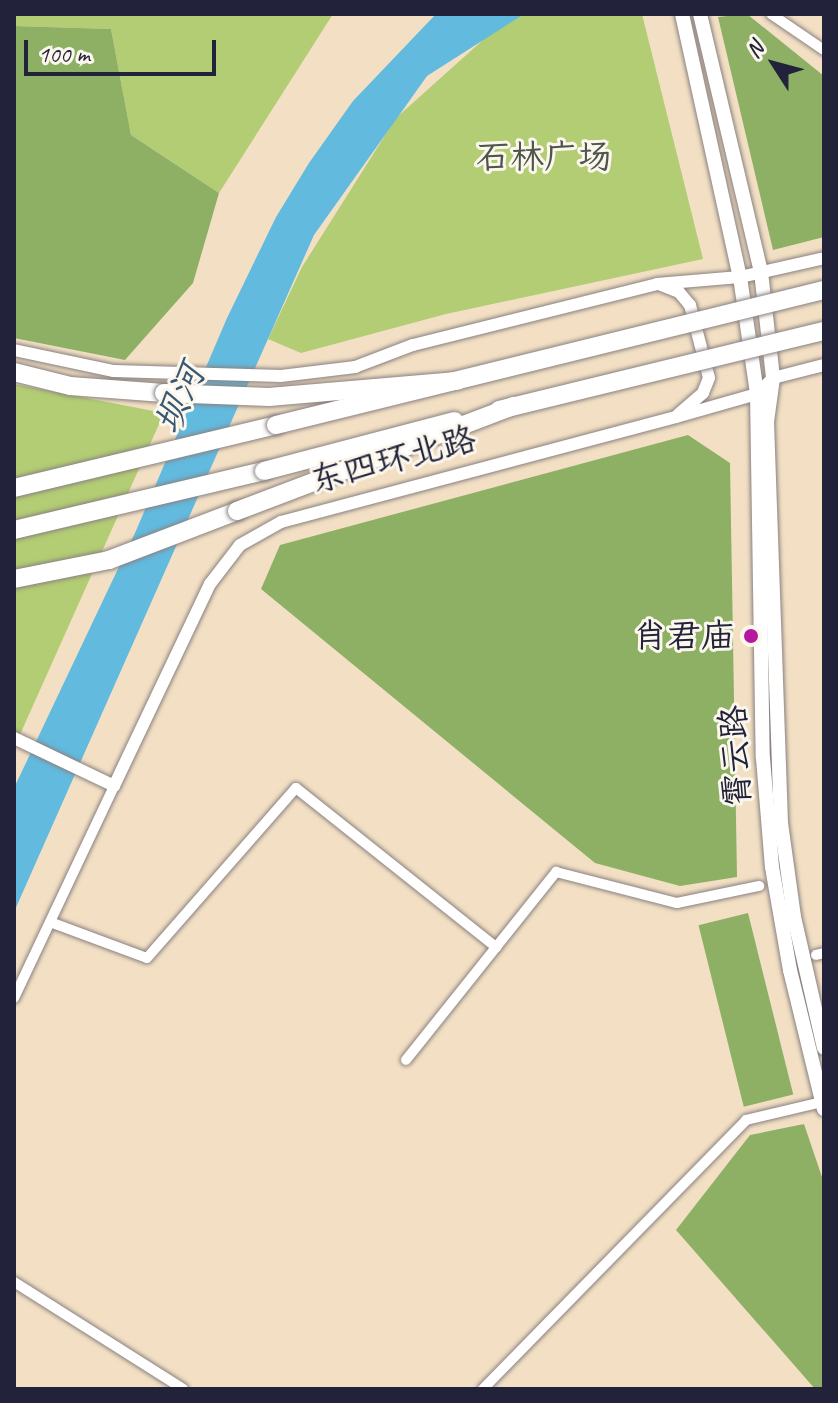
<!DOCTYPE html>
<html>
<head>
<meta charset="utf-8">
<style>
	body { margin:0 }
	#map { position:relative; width:838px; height:1403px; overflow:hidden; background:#f3e0c4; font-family:Caveat,"LXGW WenKai TC",sans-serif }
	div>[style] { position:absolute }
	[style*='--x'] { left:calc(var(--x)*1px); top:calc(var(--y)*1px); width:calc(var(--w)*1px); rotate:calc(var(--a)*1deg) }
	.green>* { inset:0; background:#b2cd73 }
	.forest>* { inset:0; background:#8db065; transform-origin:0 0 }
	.water>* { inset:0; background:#62badf }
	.roads { filter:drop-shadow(0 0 2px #8a8180) drop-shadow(0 0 2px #8a8180) }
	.minor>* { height:10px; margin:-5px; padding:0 5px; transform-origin:5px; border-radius:5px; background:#fff }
	.tertiary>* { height:12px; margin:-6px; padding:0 6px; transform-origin:6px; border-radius:6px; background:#fff }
	.secondary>* { height:14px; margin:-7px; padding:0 7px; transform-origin:7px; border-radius:7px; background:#fff }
	.trunk>* { height:18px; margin:-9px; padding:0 9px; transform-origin:9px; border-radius:9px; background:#fff }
	.motorway>* { height:18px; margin:-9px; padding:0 9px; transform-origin:9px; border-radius:9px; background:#fff }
	.bridges { filter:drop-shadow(0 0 2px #8a8180) drop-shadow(0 0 2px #8a8180) }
	.trunk-bridge>* { height:18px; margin:-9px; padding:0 9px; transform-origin:9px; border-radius:9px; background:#fff }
	.motorway-bridge>* { height:18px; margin:-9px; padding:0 9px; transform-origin:9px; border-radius:9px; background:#fff }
	.dots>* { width:22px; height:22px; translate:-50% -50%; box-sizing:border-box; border:4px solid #fbf7ec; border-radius:50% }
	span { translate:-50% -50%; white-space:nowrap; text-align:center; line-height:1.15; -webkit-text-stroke:6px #fbf7ec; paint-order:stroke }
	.park-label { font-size:34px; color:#4d554c }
	.street-label { font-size:34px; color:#22223b }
	.poi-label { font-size:34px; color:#22223b }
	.right { translate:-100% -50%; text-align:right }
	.water-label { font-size:36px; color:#385774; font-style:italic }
	.frame { position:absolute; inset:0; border:16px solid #22223b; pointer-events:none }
	.north { position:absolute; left:734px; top:24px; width:80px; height:80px; -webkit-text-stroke:6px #fbf7ec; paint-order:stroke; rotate:306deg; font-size:22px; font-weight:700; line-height:32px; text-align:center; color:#22223b }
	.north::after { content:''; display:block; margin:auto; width:28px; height:36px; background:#22223b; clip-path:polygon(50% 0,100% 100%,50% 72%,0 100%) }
	.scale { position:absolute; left:24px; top:40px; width:192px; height:36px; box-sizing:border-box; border:4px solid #22223b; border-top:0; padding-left:10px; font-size:24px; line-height:28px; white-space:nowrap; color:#22223b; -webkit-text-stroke:6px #fbf7ec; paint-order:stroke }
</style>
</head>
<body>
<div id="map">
	<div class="green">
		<div style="clip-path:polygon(14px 14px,333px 14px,219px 193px,131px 135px,111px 29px,14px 26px)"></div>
		<div style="clip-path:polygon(512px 14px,642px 14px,703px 259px,446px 314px,301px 353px,268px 339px,302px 267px,396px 118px)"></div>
		<div style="clip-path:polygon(14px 384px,164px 413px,14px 748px)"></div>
	</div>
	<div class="forest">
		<div style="clip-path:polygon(747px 14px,824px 76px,824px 237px,773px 250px,718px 17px)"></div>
		<div style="clip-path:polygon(14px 26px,111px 29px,131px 135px,219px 193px,193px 283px,125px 360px,14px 338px)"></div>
		<div style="clip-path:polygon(688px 435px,730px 463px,737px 877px,680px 886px,595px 863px,261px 589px,280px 545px)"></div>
		<div style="left:748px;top:913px;width:187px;height:51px;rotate:76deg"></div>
		<div style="clip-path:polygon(804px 1124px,824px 1183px,824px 1389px,815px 1389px,676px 1230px,750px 1135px)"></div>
	</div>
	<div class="water">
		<div style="clip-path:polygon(436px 14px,524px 14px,427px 76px,314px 235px,14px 912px,14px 788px,135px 533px,227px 318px,276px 217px,309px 163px,353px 101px)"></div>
	</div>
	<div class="roads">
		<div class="minor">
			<div style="--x:771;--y:14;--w:64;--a:34.2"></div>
			<div style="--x:50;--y:922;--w:103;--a:20.4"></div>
			<div style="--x:147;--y:958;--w:226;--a:-48.8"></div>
			<div style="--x:296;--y:788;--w:256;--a:38.5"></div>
			<div style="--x:816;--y:955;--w:8;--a:-14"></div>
			<div style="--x:14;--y:998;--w:234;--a:-64.7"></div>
			<div style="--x:406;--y:1060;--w:241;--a:-51.4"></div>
			<div style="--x:556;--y:872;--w:125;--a:14.4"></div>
			<div style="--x:677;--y:903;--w:84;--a:-11.7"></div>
			<div style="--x:14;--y:1282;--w:200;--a:32.3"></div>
			<div style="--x:483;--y:1389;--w:376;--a:-45.6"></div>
			<div style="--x:746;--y:1120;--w:78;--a:-13.3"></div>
		</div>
		<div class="tertiary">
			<div style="--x:661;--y:285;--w:19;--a:21"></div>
			<div style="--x:679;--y:292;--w:17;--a:50"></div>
			<div style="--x:690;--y:305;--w:75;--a:75.4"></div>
			<div style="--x:709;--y:378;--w:16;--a:112"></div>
			<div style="--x:703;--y:393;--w:33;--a:139"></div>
			<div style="--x:14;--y:350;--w:102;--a:11.9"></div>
			<div style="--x:114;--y:371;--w:167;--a:1.7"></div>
			<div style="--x:281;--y:376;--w:75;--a:-6.9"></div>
			<div style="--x:355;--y:367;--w:62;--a:-20.8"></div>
			<div style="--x:413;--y:345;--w:252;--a:-14"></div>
			<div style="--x:657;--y:284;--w:83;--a:-4.8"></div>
			<div style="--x:740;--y:277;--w:86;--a:-12.7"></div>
			<div style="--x:14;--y:738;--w:111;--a:25.6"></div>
			<div style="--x:114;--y:786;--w:224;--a:-64.6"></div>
			<div style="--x:210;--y:584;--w:49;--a:-52.4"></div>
			<div style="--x:240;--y:545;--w:47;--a:-29.3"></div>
			<div style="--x:281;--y:522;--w:409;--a:-14.9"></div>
			<div style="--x:676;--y:417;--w:84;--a:-15.9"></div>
			<div style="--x:757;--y:394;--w:23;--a:-45"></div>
			<div style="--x:773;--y:378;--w:53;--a:-14.3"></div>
		</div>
		<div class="secondary">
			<div style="--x:682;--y:14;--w:269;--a:77.6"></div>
			<div style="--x:740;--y:277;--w:118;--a:81.7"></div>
			<div style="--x:757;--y:394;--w:364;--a:89.1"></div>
			<div style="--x:763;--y:758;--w:109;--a:85.3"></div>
			<div style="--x:772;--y:867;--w:105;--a:80.1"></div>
			<div style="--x:790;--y:970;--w:143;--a:76.3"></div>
			<div style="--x:700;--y:14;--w:265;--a:76.7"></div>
			<div style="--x:761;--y:272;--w:107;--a:83.5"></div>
			<div style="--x:773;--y:378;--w:44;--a:97.8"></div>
			<div style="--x:767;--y:422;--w:401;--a:88"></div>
			<div style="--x:781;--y:823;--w:95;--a:82.1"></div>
			<div style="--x:794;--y:917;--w:134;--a:77.1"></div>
		</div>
		<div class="trunk">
			<div style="--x:14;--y:488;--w:269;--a:-13.5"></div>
			<div style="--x:14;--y:530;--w:257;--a:-13.3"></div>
		</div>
		<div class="motorway">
			<div style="--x:14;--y:372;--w:58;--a:14"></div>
			<div style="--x:70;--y:386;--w:94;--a:4.3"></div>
			<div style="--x:14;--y:579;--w:97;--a:-11.3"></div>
			<div style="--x:109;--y:560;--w:137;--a:-20.9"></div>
		</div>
	</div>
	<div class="bridges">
		<div class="trunk-bridge">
			<div style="--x:499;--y:410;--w:334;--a:-13.7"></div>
			<div style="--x:276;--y:425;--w:564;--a:-13.84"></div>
			<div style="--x:264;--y:471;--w:197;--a:-14.7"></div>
		</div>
		<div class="motorway-bridge">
			<div style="--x:164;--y:393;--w:105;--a:2.2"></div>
			<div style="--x:269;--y:397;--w:189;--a:-4.9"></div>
			<div style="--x:237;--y:511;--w:296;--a:-20.8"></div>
		</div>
	</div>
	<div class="dots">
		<div style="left:751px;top:636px;background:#b5179e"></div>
	</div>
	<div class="park-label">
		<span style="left:544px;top:157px">石林广场</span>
	</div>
	<div class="street-label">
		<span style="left:393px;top:459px;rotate:-15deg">东四环北路</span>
		<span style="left:735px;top:756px;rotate:-93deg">霄云路</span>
	</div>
	<div class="poi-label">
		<span class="right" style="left:735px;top:636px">肖君庙</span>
	</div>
	<div class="water-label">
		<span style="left:180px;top:399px;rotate:-66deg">坝河</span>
	</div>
	<div class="frame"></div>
	<div class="north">N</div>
	<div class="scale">100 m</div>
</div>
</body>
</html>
